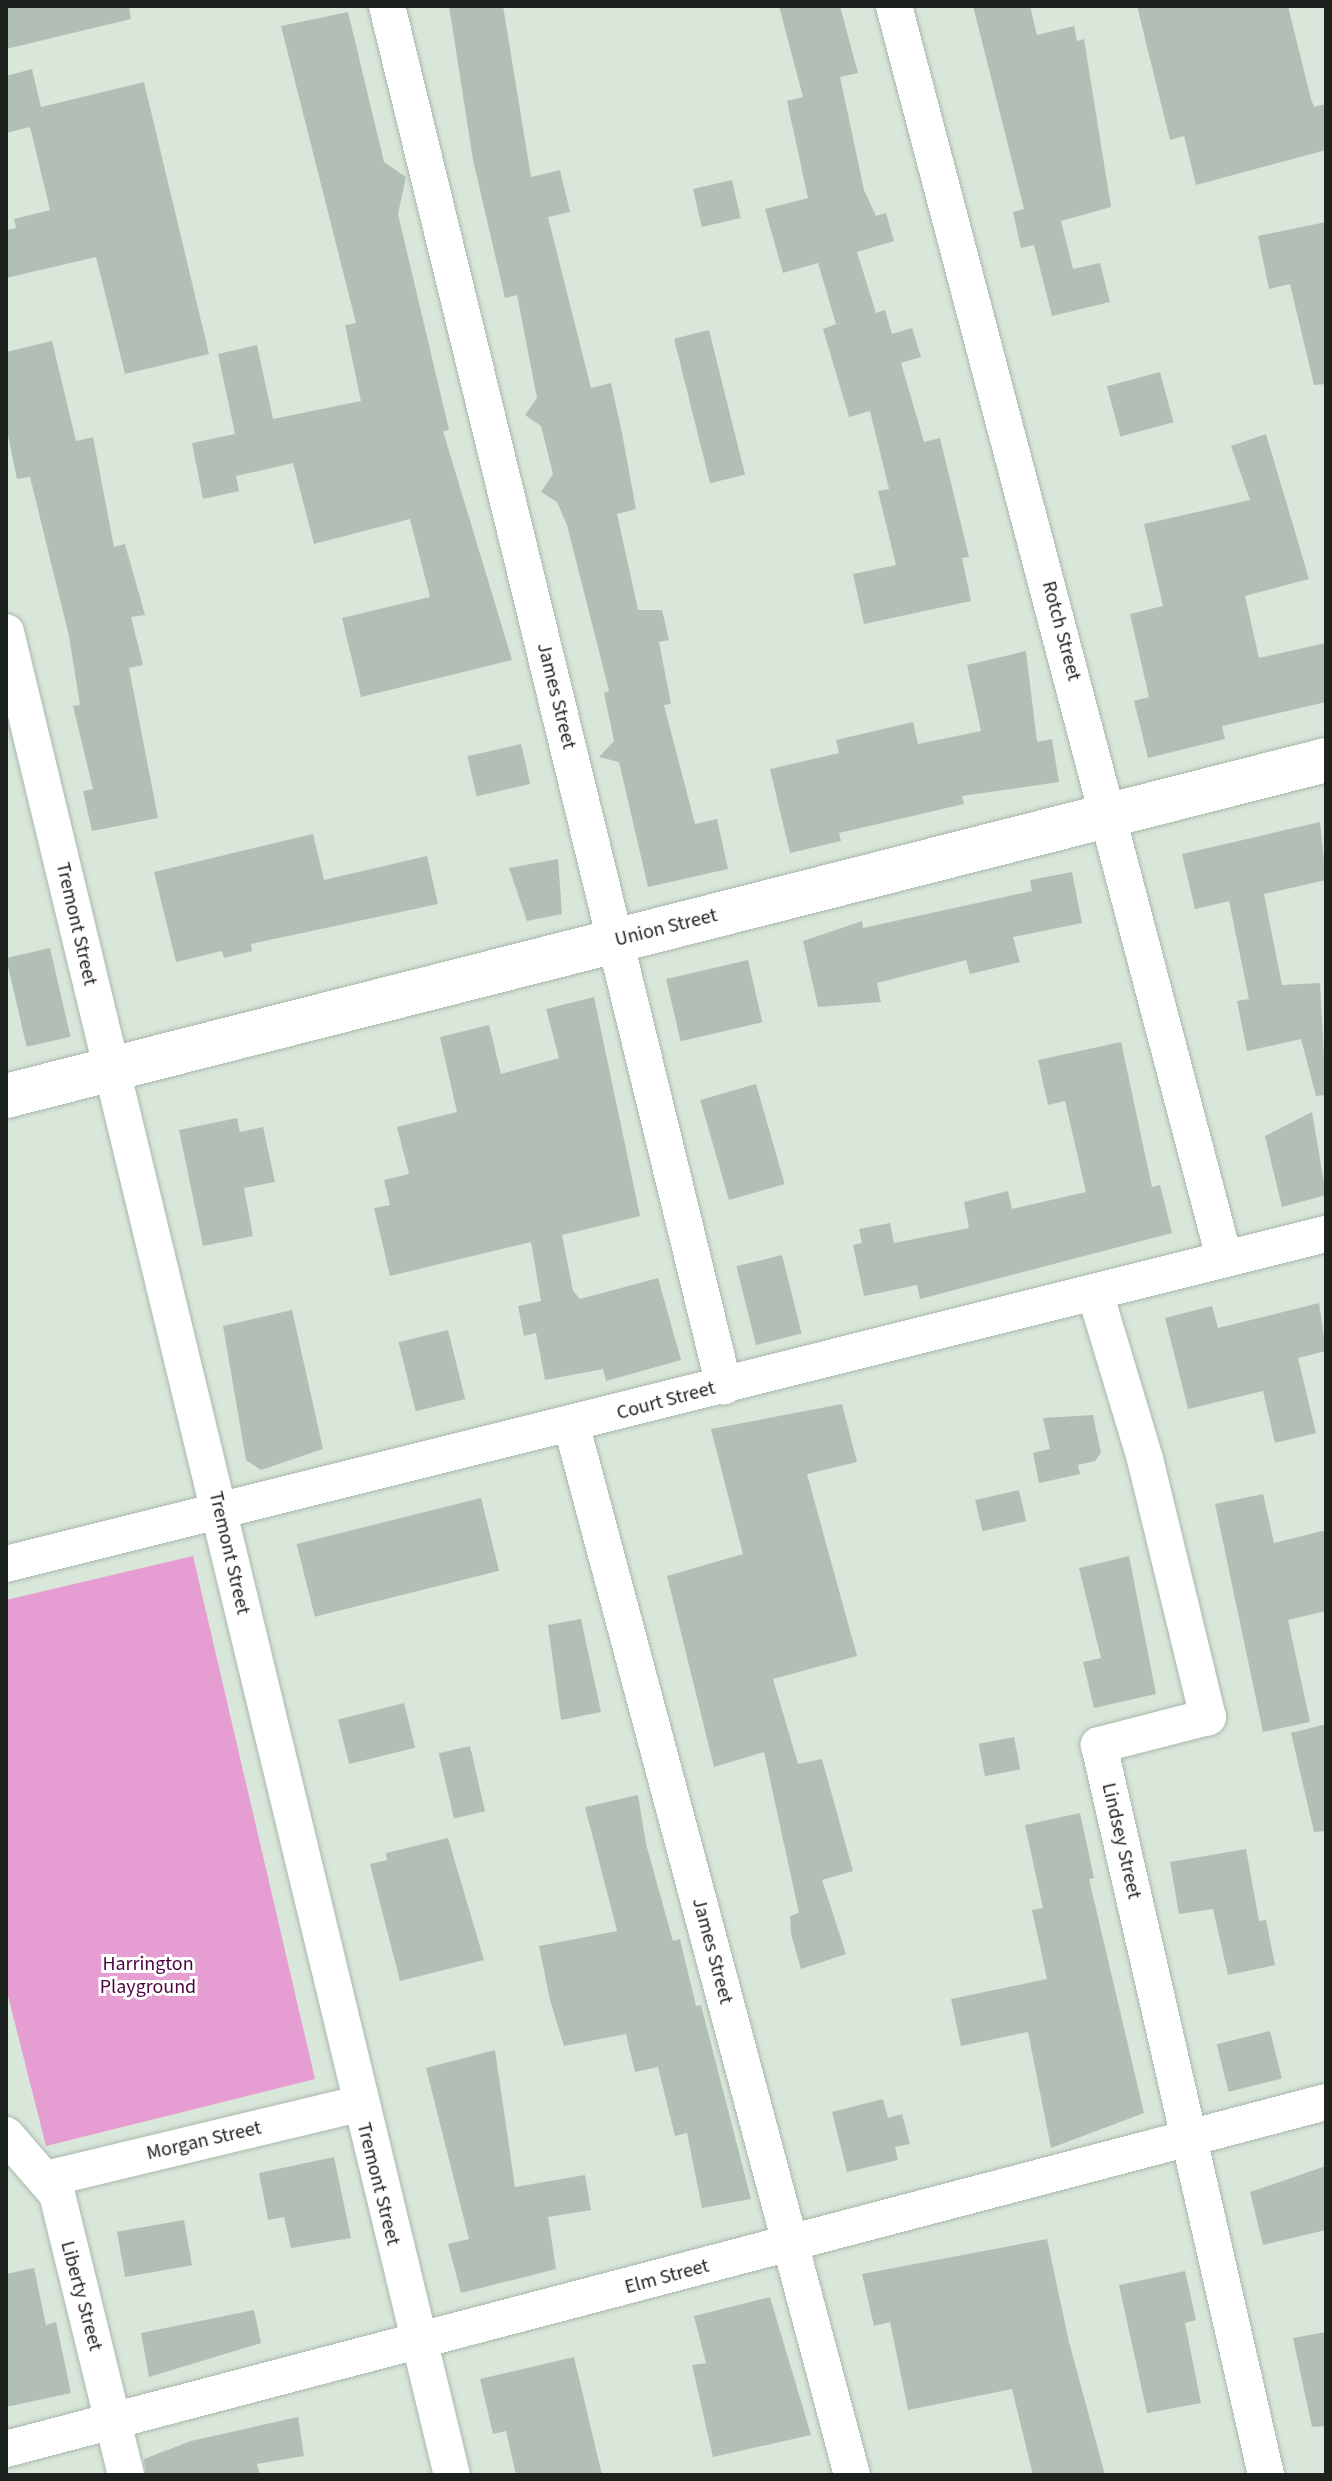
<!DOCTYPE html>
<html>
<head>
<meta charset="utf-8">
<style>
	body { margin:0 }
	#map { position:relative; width:1332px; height:2481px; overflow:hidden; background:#d9e7db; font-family:"Source Sans 3",sans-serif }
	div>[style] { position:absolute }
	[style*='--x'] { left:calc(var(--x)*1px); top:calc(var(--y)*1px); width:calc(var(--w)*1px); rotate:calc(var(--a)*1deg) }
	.green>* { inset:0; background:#e69ed2 }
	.building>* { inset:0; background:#b2bfb4; transform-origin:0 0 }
	.roads { filter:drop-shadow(0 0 2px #aab8ac) drop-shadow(0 0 2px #aab8ac) }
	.minor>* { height:36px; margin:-18px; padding:0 18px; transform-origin:18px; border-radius:18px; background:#fff }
	.secondary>* { height:44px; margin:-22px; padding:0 22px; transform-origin:22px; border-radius:22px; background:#fff }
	span { translate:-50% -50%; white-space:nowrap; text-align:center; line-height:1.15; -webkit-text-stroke:6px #fff; paint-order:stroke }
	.street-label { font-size:20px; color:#1c221d }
	.park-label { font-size:20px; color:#4b033f }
	.frame { position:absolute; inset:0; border:8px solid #1c221d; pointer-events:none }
</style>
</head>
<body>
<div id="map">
	<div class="green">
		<div style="clip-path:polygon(193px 1556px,315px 2079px,46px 2146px,6px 1988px,6px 1600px)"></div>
	</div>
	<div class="building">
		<div style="clip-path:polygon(6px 6px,129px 6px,131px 19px,6px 49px)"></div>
		<div style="clip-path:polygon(449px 6px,503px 6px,531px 177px,560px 170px,570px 212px,548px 217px,591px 388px,611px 383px,622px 433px,636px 509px,617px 514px,638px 610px,662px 610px,669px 640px,659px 642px,671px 704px,664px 705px,695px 824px,717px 819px,728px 869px,648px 887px,619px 762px,599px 757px,614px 741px,604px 693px,609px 691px,567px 525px,557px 502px,541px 492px,553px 474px,541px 426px,525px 415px,537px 398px,517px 295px,505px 298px,473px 160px)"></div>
		<div style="clip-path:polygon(779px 6px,840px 6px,858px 73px,840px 77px,864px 190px,876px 216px,886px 213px,894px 241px,857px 252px,876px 313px,885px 310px,892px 334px,912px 328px,921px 357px,901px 363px,924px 442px,940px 438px,969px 557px,962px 558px,971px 601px,864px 624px,853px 574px,896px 565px,878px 491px,889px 489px,870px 411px,849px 417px,823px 329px,836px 324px,818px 263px,783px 273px,765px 209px,808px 198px,787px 101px,803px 97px)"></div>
		<div style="clip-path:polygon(973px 6px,1030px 6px,1037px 35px,1074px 26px,1077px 41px,1084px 39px,1111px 207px,1061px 221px,1073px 269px,1100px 263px,1110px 302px,1052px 316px,1034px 245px,1021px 248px,1013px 212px,1024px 209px)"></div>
		<div style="clip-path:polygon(1137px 6px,1288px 6px,1311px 99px,1314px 107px,1326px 104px,1326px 150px,1196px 185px,1184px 136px,1170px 140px)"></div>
		<div style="clip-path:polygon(348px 12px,384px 162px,406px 177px,398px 214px,449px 430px,443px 431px,512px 660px,361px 697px,342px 618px,430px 597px,410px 519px,314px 544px,293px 463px,236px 476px,239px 491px,203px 499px,192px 443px,235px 434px,218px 354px,257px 345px,273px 419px,361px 401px,345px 325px,356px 323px,281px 26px)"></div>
		<div style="clip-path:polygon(32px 69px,41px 107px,144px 82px,209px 354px,125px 374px,96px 257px,6px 278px,6px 230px,16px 228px,14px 219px,50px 210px,30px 127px,6px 133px,6px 76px)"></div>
		<div style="left:732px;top:180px;width:39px;height:40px;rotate:77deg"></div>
		<div style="clip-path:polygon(1326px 222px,1326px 384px,1314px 385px,1290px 284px,1269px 289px,1258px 236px)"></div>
		<div style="left:709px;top:330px;width:149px;height:36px;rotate:76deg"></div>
		<div style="clip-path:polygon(52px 341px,76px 441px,93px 437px,114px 547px,125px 544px,145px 615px,131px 617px,143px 665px,129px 668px,158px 818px,92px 831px,83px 791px,93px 789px,73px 706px,80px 705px,69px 636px,30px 477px,17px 479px,6px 426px,6px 352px)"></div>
		<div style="left:1160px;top:372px;width:52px;height:55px;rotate:75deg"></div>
		<div style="clip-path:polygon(1266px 434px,1309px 579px,1245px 596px,1259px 658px,1326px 643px,1326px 702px,1222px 726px,1225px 739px,1148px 758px,1134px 701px,1149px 697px,1130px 614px,1163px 606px,1144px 524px,1250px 500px,1231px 446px)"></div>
		<div style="clip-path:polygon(1026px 651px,1037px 742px,1052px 739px,1059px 782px,962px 796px,964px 804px,839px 833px,841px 841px,790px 853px,770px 769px,839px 753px,836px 740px,913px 722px,918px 744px,981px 731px,967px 665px)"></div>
		<div style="left:521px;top:744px;width:41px;height:55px;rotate:77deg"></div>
		<div style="clip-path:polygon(1320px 822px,1326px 880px,1264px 894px,1282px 985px,1320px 983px,1326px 1095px,1316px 1096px,1301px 1039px,1247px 1051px,1237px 1001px,1249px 999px,1229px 901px,1195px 909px,1182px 854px)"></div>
		<div style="clip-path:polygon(313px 834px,324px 880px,427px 856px,438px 904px,251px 944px,252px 951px,224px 958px,222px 951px,176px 962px,154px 872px)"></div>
		<div style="clip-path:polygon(558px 859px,562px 914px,527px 921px,509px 868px)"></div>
		<div style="clip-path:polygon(1072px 872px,1082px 923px,1013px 937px,1020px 962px,970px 974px,966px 960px,877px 983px,881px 1002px,818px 1007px,803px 941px,862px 921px,863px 928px,1032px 891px,1030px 880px)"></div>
		<div style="left:50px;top:948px;width:91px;height:45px;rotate:77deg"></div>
		<div style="left:748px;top:960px;width:64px;height:84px;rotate:77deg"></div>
		<div style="clip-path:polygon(594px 997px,640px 1216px,562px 1235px,573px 1291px,580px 1299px,658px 1278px,681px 1360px,606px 1381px,603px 1369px,545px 1380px,536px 1333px,524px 1336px,518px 1306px,541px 1301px,531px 1242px,390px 1276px,374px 1208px,390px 1205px,384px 1180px,409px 1174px,397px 1127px,457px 1112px,440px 1037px,489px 1025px,501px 1074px,559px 1058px,546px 1009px)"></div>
		<div style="clip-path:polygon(1121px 1042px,1152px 1187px,1160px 1185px,1172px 1233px,920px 1299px,917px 1285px,864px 1296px,853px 1245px,862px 1243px,859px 1229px,890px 1223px,894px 1243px,969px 1228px,964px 1202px,1008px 1191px,1012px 1209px,1086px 1192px,1065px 1101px,1048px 1105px,1038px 1060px)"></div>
		<div style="left:756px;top:1084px;width:104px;height:58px;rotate:74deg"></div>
		<div style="clip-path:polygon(1312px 1112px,1326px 1195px,1282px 1207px,1265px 1136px)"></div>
		<div style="clip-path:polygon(237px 1118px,240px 1132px,263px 1127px,275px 1182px,244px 1188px,253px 1236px,203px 1246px,179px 1130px)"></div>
		<div style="left:782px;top:1255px;width:81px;height:47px;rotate:76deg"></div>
		<div style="clip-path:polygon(1319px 1303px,1326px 1351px,1298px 1358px,1316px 1433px,1275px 1443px,1263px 1391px,1188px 1409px,1165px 1318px,1212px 1306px,1218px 1328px)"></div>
		<div style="clip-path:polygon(292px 1310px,323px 1449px,261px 1470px,246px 1460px,223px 1326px)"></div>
		<div style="left:448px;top:1330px;width:71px;height:51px;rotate:76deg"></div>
		<div style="clip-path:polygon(842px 1404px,857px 1462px,807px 1474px,857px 1656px,773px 1679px,798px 1764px,822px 1759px,853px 1871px,822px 1880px,846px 1954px,801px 1969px,791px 1934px,790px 1916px,799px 1913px,764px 1752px,714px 1767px,667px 1576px,743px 1554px,711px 1429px)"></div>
		<div style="clip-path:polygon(1093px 1415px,1101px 1453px,1095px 1461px,1078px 1465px,1080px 1474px,1039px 1483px,1033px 1453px,1050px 1449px,1043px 1418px)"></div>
		<div style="left:1019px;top:1490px;width:32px;height:45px;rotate:77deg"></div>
		<div style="clip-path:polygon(1263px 1494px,1274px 1543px,1326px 1530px,1326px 1611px,1288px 1620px,1310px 1722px,1263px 1732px,1215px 1504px)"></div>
		<div style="left:481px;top:1498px;width:75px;height:190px;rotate:76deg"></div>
		<div style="clip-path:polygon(1129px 1556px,1156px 1694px,1094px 1708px,1083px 1662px,1101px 1658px,1079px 1568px)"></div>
		<div style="clip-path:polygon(581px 1619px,601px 1712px,561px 1720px,548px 1625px)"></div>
		<div style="left:404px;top:1703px;width:46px;height:68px;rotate:76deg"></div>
		<div style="clip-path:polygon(1326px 1724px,1326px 1831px,1314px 1832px,1291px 1733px)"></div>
		<div style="left:1014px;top:1737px;width:33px;height:36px;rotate:79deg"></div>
		<div style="left:470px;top:1746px;width:67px;height:32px;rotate:77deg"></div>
		<div style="clip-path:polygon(638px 1795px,646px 1844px,673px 1941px,680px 1939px,696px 2006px,701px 2005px,751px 2199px,702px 2208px,687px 2133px,675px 2136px,658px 2067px,635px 2072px,626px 2034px,564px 2046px,550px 2000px,539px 1946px,617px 1931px,585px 1807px)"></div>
		<div style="clip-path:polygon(1080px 1813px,1094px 1878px,1089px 1879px,1144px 2113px,1051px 2148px,1028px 2032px,961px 2046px,951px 1999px,1047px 1979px,1032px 1910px,1043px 1908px,1025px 1825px)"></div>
		<div style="clip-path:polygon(448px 1838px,484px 1960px,400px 1981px,370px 1864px,387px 1860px,386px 1853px)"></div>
		<div style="clip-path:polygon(1246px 1849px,1259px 1921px,1266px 1920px,1275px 1965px,1228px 1975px,1213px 1909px,1179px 1914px,1170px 1862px)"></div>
		<div style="left:1270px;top:2031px;width:49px;height:55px;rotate:76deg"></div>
		<div style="clip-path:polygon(495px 2050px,515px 2187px,585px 2175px,591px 2210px,548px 2217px,556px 2269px,461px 2293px,448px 2244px,469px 2239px,426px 2068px)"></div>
		<div style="clip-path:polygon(883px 2099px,888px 2118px,902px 2114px,910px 2144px,895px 2147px,898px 2160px,847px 2172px,832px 2112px)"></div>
		<div style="clip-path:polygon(334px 2157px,351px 2238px,291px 2248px,284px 2217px,268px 2220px,259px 2173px)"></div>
		<div style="clip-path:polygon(1326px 2166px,1326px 2230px,1263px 2245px,1250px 2192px)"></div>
		<div style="left:184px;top:2220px;width:46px;height:68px;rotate:80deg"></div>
		<div style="clip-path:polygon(1047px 2239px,1069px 2342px,1105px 2475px,1033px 2475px,1012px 2389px,908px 2410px,890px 2322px,874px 2326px,862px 2274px)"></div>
		<div style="clip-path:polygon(34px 2268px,46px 2325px,56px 2322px,71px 2393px,6px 2407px,6px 2274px)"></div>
		<div style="clip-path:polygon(1185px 2271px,1196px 2320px,1185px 2323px,1201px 2403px,1147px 2413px,1119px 2285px)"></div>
		<div style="clip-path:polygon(770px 2297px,811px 2435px,713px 2457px,692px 2365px,706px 2363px,694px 2316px)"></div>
		<div style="clip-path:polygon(254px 2310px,261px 2343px,149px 2377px,141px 2333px)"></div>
		<div style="clip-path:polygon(1326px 2332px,1326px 2426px,1312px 2427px,1293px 2338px)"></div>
		<div style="clip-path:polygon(574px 2357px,602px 2475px,516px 2475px,506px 2431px,493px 2434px,480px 2379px)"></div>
		<div style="clip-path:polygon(298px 2417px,304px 2456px,257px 2464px,260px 2475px,146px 2475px,144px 2459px,191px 2441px)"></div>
	</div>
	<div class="roads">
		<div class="minor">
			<div style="--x:387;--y:6;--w:1421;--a:76.28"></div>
			<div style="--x:894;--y:6;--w:1295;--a:75.23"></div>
			<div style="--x:6;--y:632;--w:1896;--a:76.4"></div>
			<div style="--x:1095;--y:1293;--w:173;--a:73.2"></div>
			<div style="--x:1145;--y:1459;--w:266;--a:76.3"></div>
			<div style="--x:1208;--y:1717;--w:113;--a:165.6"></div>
			<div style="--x:1099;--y:1745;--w:749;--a:77.11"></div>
			<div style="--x:572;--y:1427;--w:1085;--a:75.04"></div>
			<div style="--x:6;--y:1564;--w:1361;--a:-14.04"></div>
			<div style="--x:6;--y:2135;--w:78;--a:49.2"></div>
			<div style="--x:57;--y:2194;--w:289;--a:76.2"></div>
			<div style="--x:50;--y:2178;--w:318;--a:-13.5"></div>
			<div style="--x:6;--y:2449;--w:1365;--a:-14.73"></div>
		</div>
		<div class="secondary">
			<div style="--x:6;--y:1096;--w:1362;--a:-14.28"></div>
		</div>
	</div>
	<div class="street-label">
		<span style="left:1061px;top:631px;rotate:75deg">Rotch Street</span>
		<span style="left:556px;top:696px;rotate:76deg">James Street</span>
		<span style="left:76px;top:924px;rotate:77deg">Tremont Street</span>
		<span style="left:666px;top:928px;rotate:-14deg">Union Street</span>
		<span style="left:666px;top:1401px;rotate:-15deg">Court Street</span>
		<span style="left:229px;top:1553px;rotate:77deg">Tremont Street</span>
		<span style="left:1121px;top:1841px;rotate:77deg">Lindsey Street</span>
		<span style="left:712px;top:1951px;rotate:75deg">James Street</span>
		<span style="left:204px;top:2141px;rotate:-13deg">Morgan Street</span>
		<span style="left:378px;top:2184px;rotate:76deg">Tremont Street</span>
		<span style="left:667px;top:2277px;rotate:-15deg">Elm Street</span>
		<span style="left:81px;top:2296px;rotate:75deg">Liberty Street</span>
	</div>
	<div class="park-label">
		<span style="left:148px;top:1976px">Harrington<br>Playground</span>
	</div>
	<div class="frame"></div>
</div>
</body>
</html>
